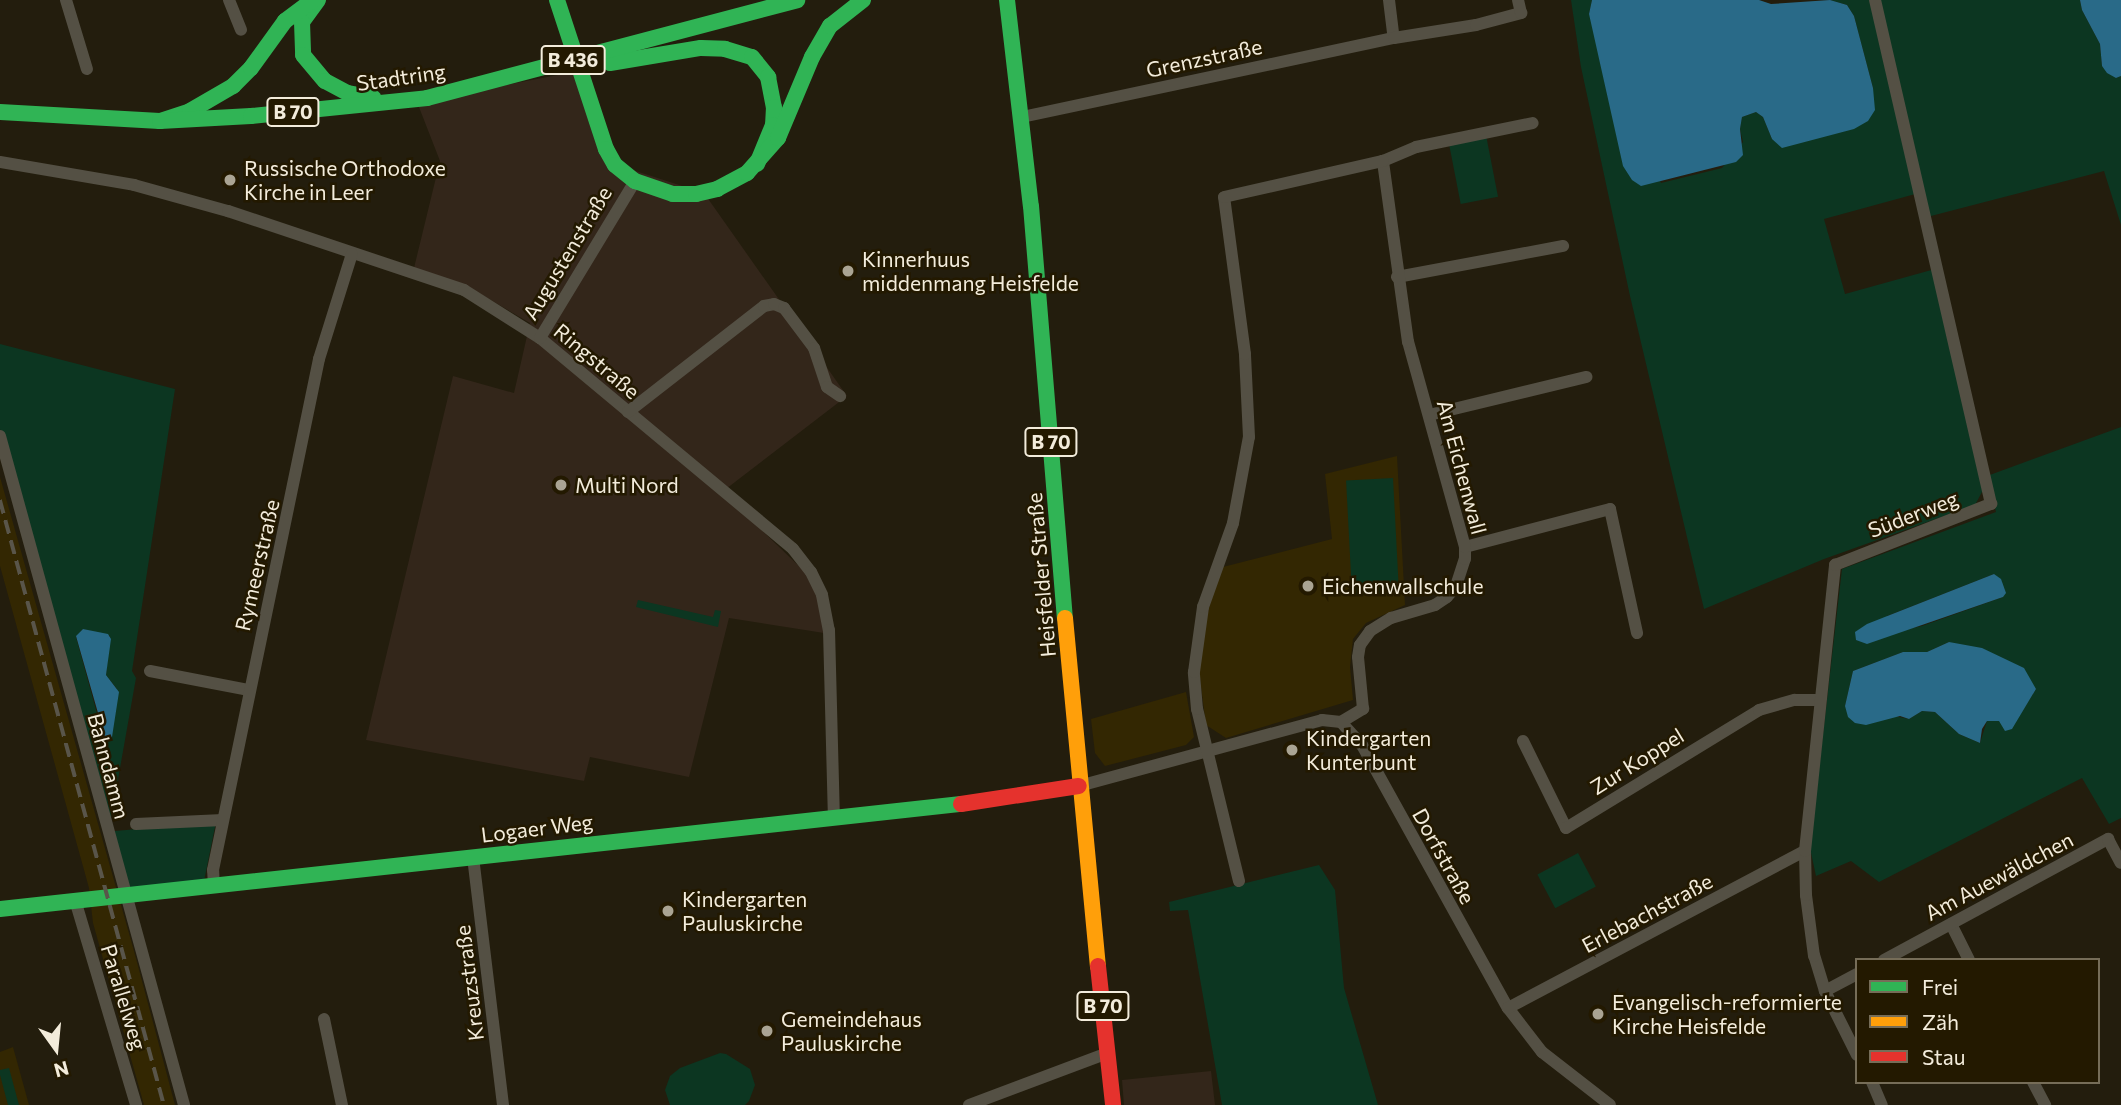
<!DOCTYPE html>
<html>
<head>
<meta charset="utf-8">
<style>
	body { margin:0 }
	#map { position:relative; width:2121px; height:1105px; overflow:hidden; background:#231d0d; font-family:Commissioner,sans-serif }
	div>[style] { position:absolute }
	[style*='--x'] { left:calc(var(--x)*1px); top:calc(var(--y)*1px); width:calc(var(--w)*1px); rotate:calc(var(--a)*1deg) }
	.commercial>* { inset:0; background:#33261a }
	.built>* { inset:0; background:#332702 }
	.green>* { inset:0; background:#0c3621; transform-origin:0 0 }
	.water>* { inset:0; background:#296a88 }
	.street>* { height:12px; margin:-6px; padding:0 6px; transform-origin:6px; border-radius:6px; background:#545044 }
	.fast>* { height:16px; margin:-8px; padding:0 8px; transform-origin:8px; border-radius:8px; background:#30b455 }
	.slow>* { height:16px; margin:-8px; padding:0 8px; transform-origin:8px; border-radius:8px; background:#ff9f0a }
	.jam>* { height:16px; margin:-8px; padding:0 8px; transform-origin:8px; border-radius:8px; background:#e5322d }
	.rail>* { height:3.5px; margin-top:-1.75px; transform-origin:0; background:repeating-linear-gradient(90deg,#59554a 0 14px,transparent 0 21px) }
	.dots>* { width:19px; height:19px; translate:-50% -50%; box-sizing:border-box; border:4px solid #231900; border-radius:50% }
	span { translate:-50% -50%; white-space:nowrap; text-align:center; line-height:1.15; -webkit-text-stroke:5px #231900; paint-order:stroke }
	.shield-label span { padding:2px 5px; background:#231900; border:2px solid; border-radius:5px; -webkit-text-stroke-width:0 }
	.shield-label { font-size:19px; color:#f3ecdb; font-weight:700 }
	.street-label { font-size:21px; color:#f3ecdb }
	.poi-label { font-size:21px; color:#f3ecdb }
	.left { translate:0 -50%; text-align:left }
	.legend { position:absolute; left:1855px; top:958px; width:245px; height:126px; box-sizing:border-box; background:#231900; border:2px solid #766d58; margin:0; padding:9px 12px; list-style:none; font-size:21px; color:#f3ecdb }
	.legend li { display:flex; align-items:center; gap:14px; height:35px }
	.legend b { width:35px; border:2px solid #766d58 }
	.north { position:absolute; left:21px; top:1014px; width:70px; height:70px; -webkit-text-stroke:5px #231900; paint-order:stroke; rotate:165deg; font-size:19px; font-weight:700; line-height:28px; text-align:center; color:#f3ecdb }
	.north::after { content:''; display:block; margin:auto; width:24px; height:32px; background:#f3ecdb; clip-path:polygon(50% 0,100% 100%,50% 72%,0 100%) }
</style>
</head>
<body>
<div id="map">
	<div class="commercial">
		<div style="clip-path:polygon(579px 71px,614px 164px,704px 193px,847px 396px,722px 492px,804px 571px,817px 596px,824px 633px,729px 618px,689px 777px,590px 757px,584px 781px,366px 740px,453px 376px,514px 393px,530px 323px,465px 285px,414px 268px,440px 161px,417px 102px)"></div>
		<div style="clip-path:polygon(1211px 1071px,1215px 1105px,1124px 1105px,1122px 1080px)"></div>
	</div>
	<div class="built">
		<div style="clip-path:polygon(1397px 456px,1405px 605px,1366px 623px,1353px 639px,1350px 667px,1353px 700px,1226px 738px,1206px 725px,1199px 671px,1200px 644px,1219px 568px,1332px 539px,1325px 474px)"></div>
		<div style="clip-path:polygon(0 477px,134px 951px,175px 1105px,144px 1105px,93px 923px,89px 888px,0 566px)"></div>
		<div style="clip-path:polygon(1186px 692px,1194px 737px,1186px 745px,1105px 766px,1095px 753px,1091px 719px)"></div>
		<div style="clip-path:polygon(13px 1047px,29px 1105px,0 1105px,0 1052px)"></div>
	</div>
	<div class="green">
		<div style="clip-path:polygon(1571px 0,1592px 0,1589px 14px,1661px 183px,1722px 168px,1743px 142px,1740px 129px,1742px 117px,1756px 112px,1763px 117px,1772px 139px,1873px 88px,1854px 16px,1847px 5px,1830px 0,2080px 0,2082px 10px,2100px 44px,2102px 66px,2116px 78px,2121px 76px,2121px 225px,2104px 171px,1927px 217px,1919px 193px,1824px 219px,1845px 294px,1935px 269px,1983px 490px,1975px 505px,1824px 559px,1704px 609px,1630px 296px,1581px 67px)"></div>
		<div style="left:1486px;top:135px;width:63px;height:38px;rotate:79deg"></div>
		<div style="clip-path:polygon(evenodd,0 344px,175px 389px,132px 671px,136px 678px,109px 830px,0 429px,0 344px,83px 629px,110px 636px,106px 675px,117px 689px,104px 739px,76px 637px,83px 629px)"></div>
		<div style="clip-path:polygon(evenodd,2121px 427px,2121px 818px,2109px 824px,2082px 778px,1879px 882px,1851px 861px,1816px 876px,1810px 848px,1842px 569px,1996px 512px,1987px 476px,2121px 427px,1994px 574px,2003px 597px,1922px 626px,1903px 630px,1887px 616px,1994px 574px,2121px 427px,1949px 642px,2036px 689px,2023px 710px,1999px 721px,1987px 721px,1980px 743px,1959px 734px,1935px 712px,1922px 711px,1909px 719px,1845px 706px,1853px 671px,1903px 652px,1927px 652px,1949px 642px)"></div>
		<div style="left:1393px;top:478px;width:115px;height:47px;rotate:87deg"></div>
		<div style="clip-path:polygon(638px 600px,713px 617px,715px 610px,721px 611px,718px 627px,636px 607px)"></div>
		<div style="clip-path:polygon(216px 822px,203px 886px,127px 890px,112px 840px,115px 831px)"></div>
		<div style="left:1578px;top:853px;width:38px;height:46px;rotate:62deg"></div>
		<div style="clip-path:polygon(1319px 865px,1335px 890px,1344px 988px,1378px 1105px,1222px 1105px,1188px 910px,1170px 911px,1169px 902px)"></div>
		<div style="clip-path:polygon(720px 1053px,726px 1054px,750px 1069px,755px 1085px,749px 1101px,745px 1105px,670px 1105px,665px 1090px,670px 1076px,680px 1068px)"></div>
		<div style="clip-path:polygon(9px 1068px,19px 1105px,8px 1105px,0 1075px,0 1070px)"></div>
	</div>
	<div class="water">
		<div style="clip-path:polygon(1592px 0,1759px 0,1771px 4px,1830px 0,1847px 5px,1854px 16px,1873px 88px,1875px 110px,1868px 121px,1854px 129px,1782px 148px,1772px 139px,1763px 117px,1756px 112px,1742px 117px,1740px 129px,1743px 155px,1736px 162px,1641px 186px,1632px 180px,1623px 166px,1589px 14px)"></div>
		<div style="clip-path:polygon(2080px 0,2121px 0,2121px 76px,2116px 78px,2107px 73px,2102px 66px,2100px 44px,2082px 10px)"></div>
		<div style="clip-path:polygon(1994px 574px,2001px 579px,2006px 593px,2003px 597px,1867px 644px,1856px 640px,1855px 632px,1867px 624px)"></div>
		<div style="clip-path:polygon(83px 629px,108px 634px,111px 639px,106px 675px,119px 692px,112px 737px,106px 741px,76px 636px)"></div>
		<div style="clip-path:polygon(1949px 642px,1982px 648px,2024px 668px,2036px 689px,2012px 729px,2005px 731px,1999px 721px,1987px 721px,1982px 729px,1980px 743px,1959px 734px,1935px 712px,1922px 711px,1909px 719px,1900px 716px,1866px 725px,1855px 723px,1848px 717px,1845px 706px,1853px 671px,1903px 652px,1927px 652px)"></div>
	</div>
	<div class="street">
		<div style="--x:66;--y:0;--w:72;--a:73.1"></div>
		<div style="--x:229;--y:0;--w:32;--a:68"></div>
		<div style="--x:1389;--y:0;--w:38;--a:83"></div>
		<div style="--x:1022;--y:117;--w:380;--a:-12"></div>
		<div style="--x:1394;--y:38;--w:83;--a:-9"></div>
		<div style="--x:1476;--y:25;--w:47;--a:-14.9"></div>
		<div style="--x:1521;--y:13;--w:13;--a:-103"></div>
		<div style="--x:0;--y:162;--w:136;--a:9.7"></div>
		<div style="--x:134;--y:185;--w:98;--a:15.5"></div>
		<div style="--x:228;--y:211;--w:249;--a:18.5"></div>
		<div style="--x:464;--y:290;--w:90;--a:32.3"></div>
		<div style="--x:540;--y:338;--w:329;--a:39.8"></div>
		<div style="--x:793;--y:549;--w:29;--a:52"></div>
		<div style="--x:811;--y:572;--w:25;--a:64"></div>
		<div style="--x:822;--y:595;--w:36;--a:79"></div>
		<div style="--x:829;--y:630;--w:185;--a:88.5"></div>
		<div style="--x:1397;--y:277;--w:169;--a:-10.6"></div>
		<div style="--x:540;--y:338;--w:184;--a:-58.8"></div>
		<div style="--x:628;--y:412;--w:172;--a:-37.9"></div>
		<div style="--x:764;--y:306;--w:10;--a:-11"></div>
		<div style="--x:774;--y:304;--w:11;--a:22"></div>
		<div style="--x:784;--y:308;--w:50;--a:53.1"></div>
		<div style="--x:814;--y:348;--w:41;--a:71.6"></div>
		<div style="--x:827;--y:387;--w:16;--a:35"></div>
		<div style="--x:1429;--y:415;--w:162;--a:-13.6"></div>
		<div style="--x:0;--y:436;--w:694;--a:74.62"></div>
		<div style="--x:1465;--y:547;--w:150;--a:-14.7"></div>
		<div style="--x:1610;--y:509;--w:127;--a:77.7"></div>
		<div style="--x:150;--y:671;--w:101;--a:10.9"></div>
		<div style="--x:1341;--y:722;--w:26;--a:-31"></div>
		<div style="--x:1363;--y:709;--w:52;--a:-95.5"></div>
		<div style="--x:1358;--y:657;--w:12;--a:-81"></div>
		<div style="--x:1360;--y:645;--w:17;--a:-54"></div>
		<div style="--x:1370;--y:631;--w:25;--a:-32"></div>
		<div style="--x:1391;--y:618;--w:46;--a:-16.5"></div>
		<div style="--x:1435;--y:605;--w:14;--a:-34"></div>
		<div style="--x:1447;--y:597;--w:14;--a:-51"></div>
		<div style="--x:1456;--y:586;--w:28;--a:-72"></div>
		<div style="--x:1465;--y:559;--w:12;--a:-90"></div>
		<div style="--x:1465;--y:547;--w:213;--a:-105.5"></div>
		<div style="--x:1408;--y:342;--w:183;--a:-97.9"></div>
		<div style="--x:1383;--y:161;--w:36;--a:-23"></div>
		<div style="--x:1416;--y:147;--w:119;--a:-11.6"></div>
		<div style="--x:1523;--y:741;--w:97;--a:63.7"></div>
		<div style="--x:1566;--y:828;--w:226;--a:-31.4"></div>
		<div style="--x:1759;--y:710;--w:37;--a:-16"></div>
		<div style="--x:1795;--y:700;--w:24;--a:0"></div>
		<div style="--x:1079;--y:786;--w:252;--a:-15.2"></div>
		<div style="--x:1322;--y:720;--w:19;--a:6"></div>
		<div style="--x:1341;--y:722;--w:31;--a:48"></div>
		<div style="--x:1362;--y:745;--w:301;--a:61"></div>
		<div style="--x:1508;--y:1008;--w:56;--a:52.3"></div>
		<div style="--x:1542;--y:1052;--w:86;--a:37.9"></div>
		<div style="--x:136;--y:824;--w:87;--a:-2.6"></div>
		<div style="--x:473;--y:857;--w:250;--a:83.1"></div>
		<div style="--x:1239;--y:881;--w:177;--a:-103.7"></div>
		<div style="--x:1197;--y:709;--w:37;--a:-95"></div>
		<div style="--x:1194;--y:672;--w:66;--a:-82.1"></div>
		<div style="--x:1203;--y:607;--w:89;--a:-70.3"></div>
		<div style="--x:1233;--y:523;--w:87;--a:-79.5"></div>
		<div style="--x:1249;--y:437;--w:83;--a:-92.8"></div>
		<div style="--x:1245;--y:354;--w:158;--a:-97.6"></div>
		<div style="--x:1224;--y:197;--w:163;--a:-12.8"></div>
		<div style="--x:214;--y:887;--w:17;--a:-93"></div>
		<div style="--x:213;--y:870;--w:522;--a:-78.28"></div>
		<div style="--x:319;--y:359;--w:110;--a:-72.6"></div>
		<div style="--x:75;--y:900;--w:214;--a:73.4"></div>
		<div style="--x:1951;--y:924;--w:40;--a:63.4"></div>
		<div style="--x:1884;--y:960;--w:255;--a:-28.4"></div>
		<div style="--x:2108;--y:839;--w:27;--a:62"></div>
		<div style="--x:1825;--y:991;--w:36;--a:-28"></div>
		<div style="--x:1508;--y:1008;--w:336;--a:-27.9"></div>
		<div style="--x:324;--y:1019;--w:88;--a:78.2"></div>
		<div style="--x:1857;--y:1055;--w:72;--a:-116.6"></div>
		<div style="--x:1825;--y:991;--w:37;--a:-107"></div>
		<div style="--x:1814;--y:956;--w:62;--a:-97.5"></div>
		<div style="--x:1806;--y:895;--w:44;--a:-91.3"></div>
		<div style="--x:1805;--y:851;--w:288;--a:-84"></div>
		<div style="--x:1835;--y:565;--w:168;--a:-21.4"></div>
		<div style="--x:1991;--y:504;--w:517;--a:-102.96"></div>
		<div style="--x:1872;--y:1082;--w:25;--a:67"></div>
		<div style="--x:2033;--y:1082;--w:26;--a:62"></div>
		<div style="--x:969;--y:1105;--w:147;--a:-20.6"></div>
	</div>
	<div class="fast">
		<div style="--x:318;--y:0;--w:27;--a:126"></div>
		<div style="--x:302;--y:22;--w:33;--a:88"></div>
		<div style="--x:303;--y:55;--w:34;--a:50"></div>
		<div style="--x:325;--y:81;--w:26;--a:28"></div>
		<div style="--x:348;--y:93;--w:26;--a:11"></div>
		<div style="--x:557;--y:0;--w:157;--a:71.8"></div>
		<div style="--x:606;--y:149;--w:18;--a:61"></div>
		<div style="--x:615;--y:165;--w:26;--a:39"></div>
		<div style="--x:1007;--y:0;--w:207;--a:83.4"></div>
		<div style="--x:1031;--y:206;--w:413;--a:85.3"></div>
		<div style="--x:610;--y:63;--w:92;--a:-9.4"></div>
		<div style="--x:701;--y:48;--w:24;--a:2"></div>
		<div style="--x:725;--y:49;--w:28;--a:17"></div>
		<div style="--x:752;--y:57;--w:26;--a:51"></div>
		<div style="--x:768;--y:77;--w:31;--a:79"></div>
		<div style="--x:774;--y:107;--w:18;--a:93"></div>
		<div style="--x:773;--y:125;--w:42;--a:112.3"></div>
		<div style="--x:0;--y:112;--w:160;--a:3.2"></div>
		<div style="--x:160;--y:121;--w:32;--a:-18"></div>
		<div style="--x:190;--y:111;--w:50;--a:-30.2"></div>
		<div style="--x:233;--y:86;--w:25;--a:-45"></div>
		<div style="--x:251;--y:68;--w:58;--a:-54.1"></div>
		<div style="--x:285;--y:21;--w:35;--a:-37"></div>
		<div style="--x:160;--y:121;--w:91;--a:-3.1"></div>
		<div style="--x:251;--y:116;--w:177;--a:-5.8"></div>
		<div style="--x:427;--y:98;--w:383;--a:-14.8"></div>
		<div style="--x:635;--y:181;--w:40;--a:18.9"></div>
		<div style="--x:673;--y:194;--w:23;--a:0"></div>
		<div style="--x:696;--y:194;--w:22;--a:-13"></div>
		<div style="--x:717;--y:189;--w:34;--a:-28"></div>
		<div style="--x:747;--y:173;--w:47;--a:-48.5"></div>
		<div style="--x:778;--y:138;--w:88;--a:-67.2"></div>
		<div style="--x:812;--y:57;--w:36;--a:-60"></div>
		<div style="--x:830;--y:26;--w:42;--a:-38.2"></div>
		<div style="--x:0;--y:909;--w:967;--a:-6.24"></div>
	</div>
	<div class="slow">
		<div style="--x:1065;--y:618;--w:350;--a:84.6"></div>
	</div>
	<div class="jam">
		<div style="--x:961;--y:804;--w:119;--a:-8.7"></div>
		<div style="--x:1098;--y:966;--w:140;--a:83.8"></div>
	</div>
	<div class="rail">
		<div style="--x:0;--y:500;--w:627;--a:74.83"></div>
	</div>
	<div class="dots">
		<div style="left:230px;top:180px;background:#aaa493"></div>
		<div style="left:848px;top:271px;background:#aaa493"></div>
		<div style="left:561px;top:485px;background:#aaa493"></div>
		<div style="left:1308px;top:586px;background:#aaa493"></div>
		<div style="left:1292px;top:750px;background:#aaa493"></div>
		<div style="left:668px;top:911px;background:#aaa493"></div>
		<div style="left:1598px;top:1014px;background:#aaa493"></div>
		<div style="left:767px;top:1031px;background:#aaa493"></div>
	</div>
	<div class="shield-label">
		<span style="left:573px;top:60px">B 436</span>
		<span style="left:293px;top:112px">B 70</span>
		<span style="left:1051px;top:442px">B 70</span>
		<span style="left:1103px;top:1006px">B 70</span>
	</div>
	<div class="street-label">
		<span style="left:1204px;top:58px;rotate:-12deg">Grenzstraße</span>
		<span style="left:401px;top:77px;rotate:-8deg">Stadtring</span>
		<span style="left:567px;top:253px;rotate:-59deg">Augustenstraße</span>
		<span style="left:597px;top:361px;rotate:40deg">Ringstraße</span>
		<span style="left:1462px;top:467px;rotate:75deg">Am Eichenwall</span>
		<span style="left:1913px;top:514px;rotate:-21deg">Süderweg</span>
		<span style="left:257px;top:565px;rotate:-77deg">Rymeerstraße</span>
		<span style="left:1041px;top:575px;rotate:-95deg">Heisfelder Straße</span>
		<span style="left:1637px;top:761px;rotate:-32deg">Zur Koppel</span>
		<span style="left:109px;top:766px;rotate:75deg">Bahndamm</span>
		<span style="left:537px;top:828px;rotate:-7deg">Logaer Weg</span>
		<span style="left:1444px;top:856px;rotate:61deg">Dorfstraße</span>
		<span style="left:1999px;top:876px;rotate:-28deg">Am Auewäldchen</span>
		<span style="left:1647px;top:913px;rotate:-28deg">Erlebachstraße</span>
		<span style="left:469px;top:983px;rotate:-97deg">Kreuzstraße</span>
		<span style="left:124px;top:997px;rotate:73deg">Parallelweg</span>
	</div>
	<div class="poi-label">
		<span class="left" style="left:244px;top:180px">Russische Orthodoxe<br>Kirche in Leer</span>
		<span class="left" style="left:862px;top:271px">Kinnerhuus<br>middenmang Heisfelde</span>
		<span class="left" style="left:575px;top:485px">Multi Nord</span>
		<span class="left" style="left:1322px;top:586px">Eichenwallschule</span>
		<span class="left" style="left:1306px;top:750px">Kindergarten<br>Kunterbunt</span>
		<span class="left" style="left:682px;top:911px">Kindergarten<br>Pauluskirche</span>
		<span class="left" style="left:1612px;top:1014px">Evangelisch-reformierte<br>Kirche Heisfelde</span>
		<span class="left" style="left:781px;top:1031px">Gemeindehaus<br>Pauluskirche</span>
	</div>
	<ul class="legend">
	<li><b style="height:9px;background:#30b455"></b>Frei</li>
	<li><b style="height:9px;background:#ff9f0a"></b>Zäh</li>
	<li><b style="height:9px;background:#e5322d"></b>Stau</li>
	</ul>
	<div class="north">N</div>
</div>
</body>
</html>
